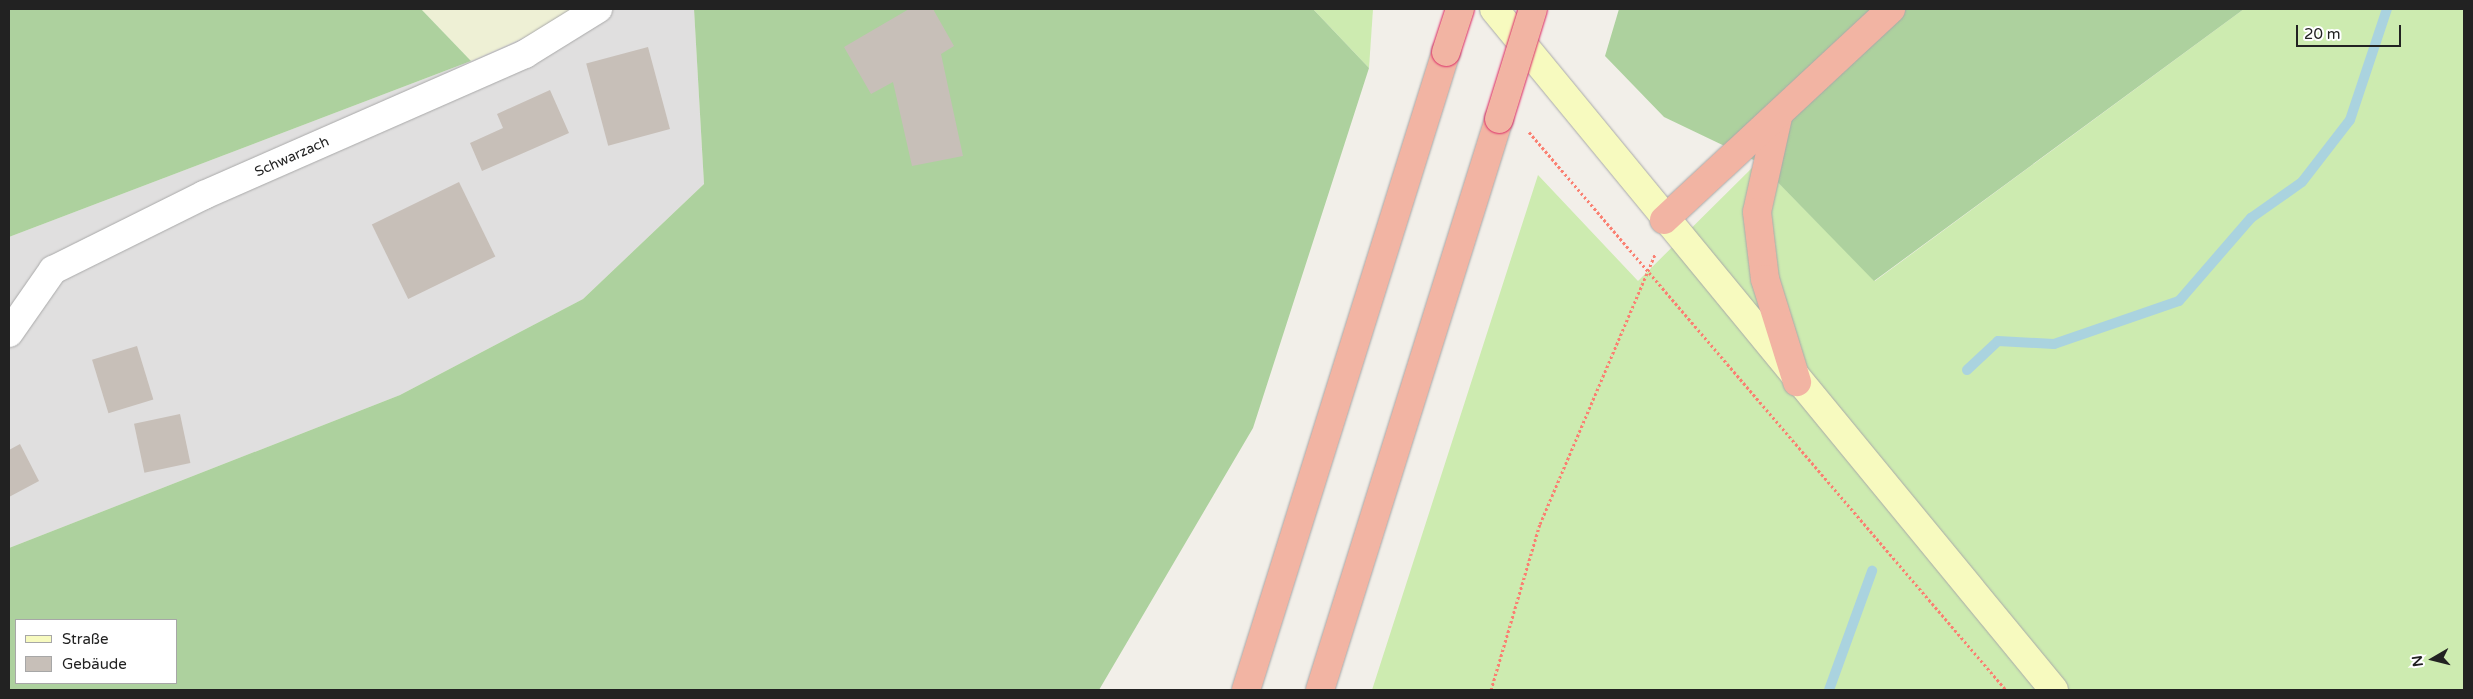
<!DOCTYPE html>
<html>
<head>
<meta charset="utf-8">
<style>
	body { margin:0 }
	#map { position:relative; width:2473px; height:699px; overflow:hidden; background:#f2efe9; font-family:"Varela Round",sans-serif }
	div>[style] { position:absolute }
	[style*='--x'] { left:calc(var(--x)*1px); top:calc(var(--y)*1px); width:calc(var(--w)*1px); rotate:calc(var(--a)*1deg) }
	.residential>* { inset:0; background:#e0dfdf }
	.farmland>* { inset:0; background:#eef0d5 }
	.grass>* { inset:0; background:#cdebb0 }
	.forest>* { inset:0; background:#add19e }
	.stream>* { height:10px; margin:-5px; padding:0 5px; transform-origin:5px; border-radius:5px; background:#aad3df }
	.building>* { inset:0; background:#c7bfb8; transform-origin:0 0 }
	.path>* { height:3px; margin-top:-1.5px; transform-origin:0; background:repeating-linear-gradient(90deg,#fa8072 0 2.5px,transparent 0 5px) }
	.roads { filter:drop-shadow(0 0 1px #a9a9a9) drop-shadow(0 0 1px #a9a9a9) }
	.minor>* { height:28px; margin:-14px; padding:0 14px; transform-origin:14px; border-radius:14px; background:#fff }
	.secondary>* { height:28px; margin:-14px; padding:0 14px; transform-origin:14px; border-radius:14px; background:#f7fabf }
	.trunk>* { height:28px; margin:-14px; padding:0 14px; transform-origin:14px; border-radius:14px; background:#f2b4a3 }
	.bridges { filter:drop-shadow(0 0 1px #dc2a67) drop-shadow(0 0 1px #dc2a67) }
	.trunk-bridge>* { height:28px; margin:-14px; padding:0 14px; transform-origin:14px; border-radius:14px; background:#f2b4a3 }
	span { translate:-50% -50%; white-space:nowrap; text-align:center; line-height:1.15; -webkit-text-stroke:5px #fff; paint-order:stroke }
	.street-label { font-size:14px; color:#222 }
	.frame { position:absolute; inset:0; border:10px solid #222; pointer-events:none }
	.legend { position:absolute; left:15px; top:619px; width:162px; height:65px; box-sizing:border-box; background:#fff; border:1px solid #a7a7a7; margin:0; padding:6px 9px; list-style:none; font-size:15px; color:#222 }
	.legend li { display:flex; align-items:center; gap:10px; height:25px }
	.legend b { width:25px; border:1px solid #a7a7a7 }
	.north { position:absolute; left:2408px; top:634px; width:50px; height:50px; -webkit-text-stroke:4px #fff; paint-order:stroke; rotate:262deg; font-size:14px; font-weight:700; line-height:20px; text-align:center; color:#222 }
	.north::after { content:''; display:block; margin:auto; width:18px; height:22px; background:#222; clip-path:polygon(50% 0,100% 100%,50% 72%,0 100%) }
	.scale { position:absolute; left:2296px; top:25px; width:105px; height:22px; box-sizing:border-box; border:2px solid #222; border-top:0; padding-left:6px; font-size:15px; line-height:18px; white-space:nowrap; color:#222; -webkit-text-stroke:4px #fff; paint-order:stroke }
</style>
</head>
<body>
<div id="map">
	<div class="residential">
		<div style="clip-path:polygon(588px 9px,694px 9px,704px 184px,583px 299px,400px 395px,9px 548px,9px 237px,471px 61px)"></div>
	</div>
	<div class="farmland">
		<div style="clip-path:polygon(421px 9px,588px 9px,471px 61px)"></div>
	</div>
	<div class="grass">
		<div style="clip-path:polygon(1313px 9px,1373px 9px,1369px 68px)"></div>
		<div style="clip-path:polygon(2244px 9px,2464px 9px,2464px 690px,1372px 690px,1538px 175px,1638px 281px,1758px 162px,1875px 281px)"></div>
	</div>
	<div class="forest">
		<div style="clip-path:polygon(9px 9px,421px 9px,471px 61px,9px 237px)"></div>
		<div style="clip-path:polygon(evenodd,694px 9px,1313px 9px,1369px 68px,1253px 428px,1099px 690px,9px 690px,9px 548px,400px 395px,583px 299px,704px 184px,694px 9px,16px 620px,176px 620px,176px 683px,16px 683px,16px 620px)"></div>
		<div style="clip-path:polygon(1619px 9px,2244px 9px,1874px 281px,1758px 162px,1664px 117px,1605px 56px)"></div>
	</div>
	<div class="stream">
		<div style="--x:1967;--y:370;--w:42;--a:-43.1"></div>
		<div style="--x:1998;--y:341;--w:56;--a:3.1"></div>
		<div style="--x:2054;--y:344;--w:132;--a:-19"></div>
		<div style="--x:2179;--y:301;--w:110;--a:-49.1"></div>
		<div style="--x:2251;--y:218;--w:62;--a:-35.2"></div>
		<div style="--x:2302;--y:182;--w:78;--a:-52.3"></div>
		<div style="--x:2350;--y:120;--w:117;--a:-71.6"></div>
		<div style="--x:1829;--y:690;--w:127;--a:-70.1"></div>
	</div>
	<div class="building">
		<div style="clip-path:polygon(909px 9px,933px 9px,954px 46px,941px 54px,963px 156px,912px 166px,893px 82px,871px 94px,844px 47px)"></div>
		<div style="left:648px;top:47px;width:85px;height:64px;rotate:75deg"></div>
		<div style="clip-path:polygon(550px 90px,569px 133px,482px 171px,470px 143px,503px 128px,497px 114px)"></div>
		<div style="left:459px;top:182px;width:83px;height:97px;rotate:64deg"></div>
		<div style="left:137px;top:346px;width:56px;height:47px;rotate:73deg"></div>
		<div style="left:180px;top:414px;width:50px;height:47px;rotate:78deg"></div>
		<div style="clip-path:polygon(20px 444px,39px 481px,9px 497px,9px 450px)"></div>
	</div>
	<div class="path">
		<div style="--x:1529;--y:132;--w:734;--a:49.47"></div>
		<div style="--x:1491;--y:690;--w:173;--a:-73.6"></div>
		<div style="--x:1540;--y:524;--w:293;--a:-66.9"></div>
	</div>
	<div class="roads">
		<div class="minor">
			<div style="--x:9;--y:333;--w:77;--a:-55.1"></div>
			<div style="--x:53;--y:270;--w:169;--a:-26.4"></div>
			<div style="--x:204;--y:195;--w:351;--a:-23.7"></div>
			<div style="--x:525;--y:54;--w:86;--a:-31.7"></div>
		</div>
		<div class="secondary">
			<div style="--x:1494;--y:9;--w:882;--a:50.57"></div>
		</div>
		<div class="trunk">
			<div style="--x:1778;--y:117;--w:97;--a:102.5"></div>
			<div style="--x:1757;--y:212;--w:67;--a:83.2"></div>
			<div style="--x:1765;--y:279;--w:108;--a:72.7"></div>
			<div style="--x:1664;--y:220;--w:310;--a:-42.9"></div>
			<div style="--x:1246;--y:690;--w:669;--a:-72.59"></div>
			<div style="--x:1320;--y:690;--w:598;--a:-72.59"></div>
		</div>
	</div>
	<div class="bridges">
		<div class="trunk-bridge">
			<div style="--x:1446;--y:52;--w:45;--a:-72"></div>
			<div style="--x:1499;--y:119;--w:115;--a:-72.8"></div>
		</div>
	</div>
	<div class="street-label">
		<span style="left:292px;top:157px;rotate:-24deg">Schwarzach</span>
	</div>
	<div class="frame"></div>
	<ul class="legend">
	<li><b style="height:6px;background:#f7fabf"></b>Straße</li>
	<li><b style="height:14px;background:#c7bfb8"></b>Gebäude</li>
	</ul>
	<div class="north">N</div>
	<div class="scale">20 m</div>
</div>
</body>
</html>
